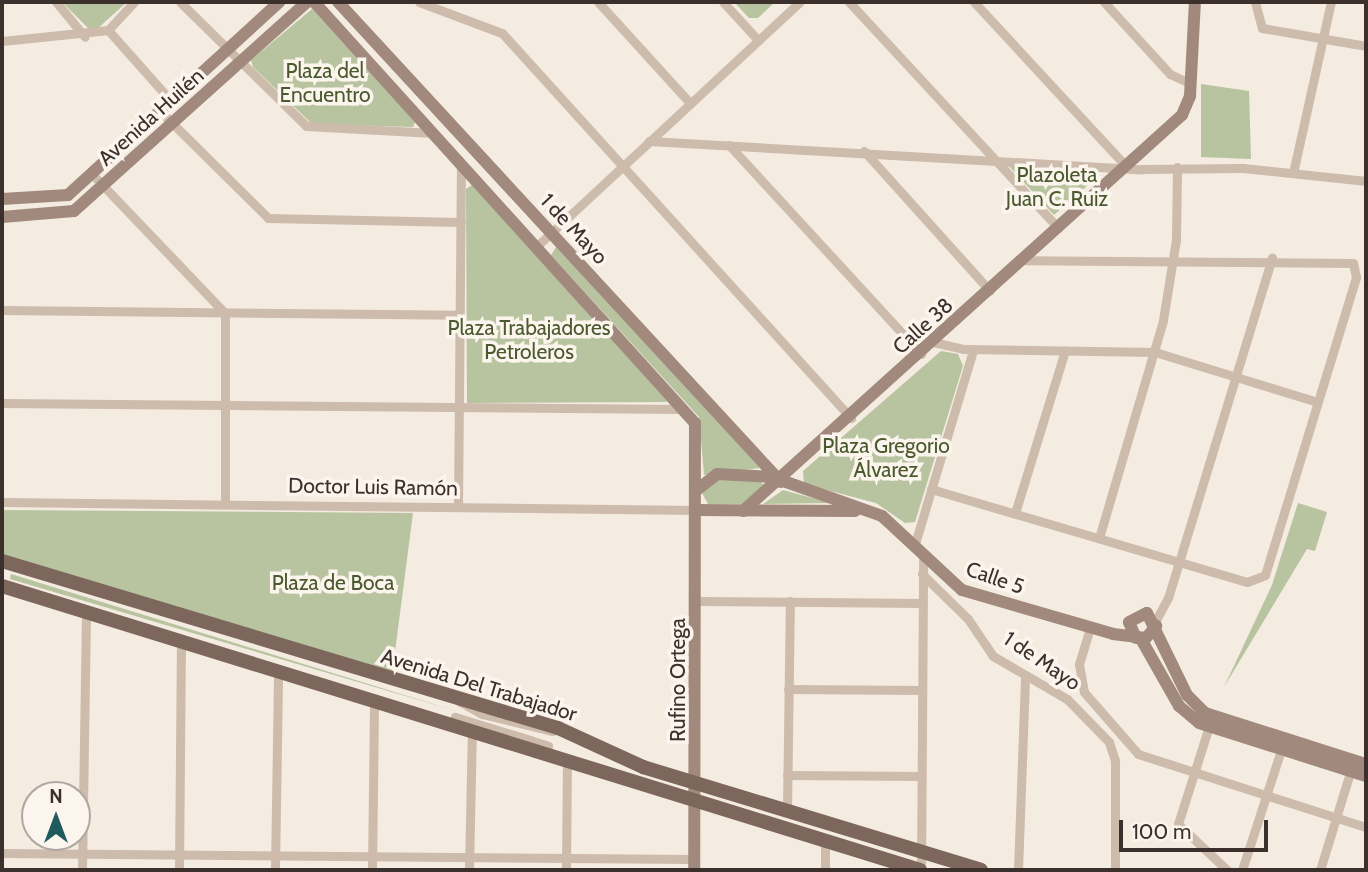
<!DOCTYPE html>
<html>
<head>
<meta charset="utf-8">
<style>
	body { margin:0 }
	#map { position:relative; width:1368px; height:872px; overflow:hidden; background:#f4ebe1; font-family:Cabin,sans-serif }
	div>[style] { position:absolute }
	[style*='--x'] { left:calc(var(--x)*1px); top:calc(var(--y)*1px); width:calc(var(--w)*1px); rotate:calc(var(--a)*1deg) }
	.green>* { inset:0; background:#b8c4a0 }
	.street>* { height:9px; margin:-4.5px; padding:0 4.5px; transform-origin:4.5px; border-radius:4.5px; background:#cdbbac }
	.secondary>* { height:12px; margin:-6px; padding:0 6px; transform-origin:6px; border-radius:6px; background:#a18a7d }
	.primary>* { height:14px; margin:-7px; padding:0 7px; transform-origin:7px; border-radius:7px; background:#7d675c }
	span { translate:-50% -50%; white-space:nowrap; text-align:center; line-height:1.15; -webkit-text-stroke:7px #fbf5ee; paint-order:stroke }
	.park-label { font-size:21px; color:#4a5a2e }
	.street-label { font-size:21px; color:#3b302b }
	.frame { position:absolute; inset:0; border:4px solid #3b302b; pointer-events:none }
	.north { position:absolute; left:21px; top:781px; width:70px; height:70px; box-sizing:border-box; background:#fbf5ee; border:2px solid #aea6a0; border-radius:50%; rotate:0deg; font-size:19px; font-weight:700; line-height:28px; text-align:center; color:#3b302b }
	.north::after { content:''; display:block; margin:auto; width:24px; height:32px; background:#1f5a5e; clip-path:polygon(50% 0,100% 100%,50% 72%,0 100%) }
	.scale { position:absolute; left:1119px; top:820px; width:149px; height:32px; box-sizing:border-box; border:4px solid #3b302b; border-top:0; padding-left:9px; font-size:21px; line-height:24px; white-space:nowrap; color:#3b302b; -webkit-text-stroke:5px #fbf5ee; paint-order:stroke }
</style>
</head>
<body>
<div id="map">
	<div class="green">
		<div style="clip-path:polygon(62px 2px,127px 2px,97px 29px,88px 28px)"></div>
		<div style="clip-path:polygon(734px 2px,775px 2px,758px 18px,749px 18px)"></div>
		<div style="clip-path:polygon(312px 9px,415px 122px,413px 127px,312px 124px,253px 67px,251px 60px)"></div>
		<div style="clip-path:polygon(1201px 84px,1249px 91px,1251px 159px,1201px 157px)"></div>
		<div style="clip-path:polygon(1008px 165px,1095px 170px,1098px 176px,1054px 215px)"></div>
		<div style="clip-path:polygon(472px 185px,667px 401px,666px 402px,467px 403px,466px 189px)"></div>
		<div style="clip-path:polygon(556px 247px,760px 468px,704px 475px,699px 417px,551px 255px)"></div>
		<div style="clip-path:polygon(941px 351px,958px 354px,963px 366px,915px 522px,905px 523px,876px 503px,804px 484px,803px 471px)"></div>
		<div style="clip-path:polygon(720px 479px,759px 480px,764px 485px,747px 504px,708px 504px,702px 493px)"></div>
		<div style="clip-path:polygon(783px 490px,827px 502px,829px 503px,763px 504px)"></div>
		<div style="clip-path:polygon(1298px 503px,1327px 512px,1315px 551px,1307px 549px,1224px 687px,1272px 585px)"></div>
		<div style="clip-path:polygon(2px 510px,413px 513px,392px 675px,2px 557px)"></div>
		<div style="clip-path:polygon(11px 574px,456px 711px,10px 579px)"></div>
	</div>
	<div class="street">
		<div style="--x:56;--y:2;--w:45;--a:50.4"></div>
		<div style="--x:180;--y:2;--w:177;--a:44.5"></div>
		<div style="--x:306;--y:126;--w:128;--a:3.1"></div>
		<div style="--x:419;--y:2;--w:89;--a:20.5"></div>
		<div style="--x:502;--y:33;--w:520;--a:47.81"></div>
		<div style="--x:598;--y:2;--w:137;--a:47.7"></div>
		<div style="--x:723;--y:2;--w:52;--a:47.4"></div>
		<div style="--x:849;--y:2;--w:308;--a:47.2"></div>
		<div style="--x:974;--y:2;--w:224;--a:47.2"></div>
		<div style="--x:1104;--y:2;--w:98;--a:47.5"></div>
		<div style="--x:1170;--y:74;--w:23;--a:25"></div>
		<div style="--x:1255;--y:2;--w:27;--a:75"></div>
		<div style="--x:1262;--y:28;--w:106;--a:9.8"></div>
		<div style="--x:108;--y:30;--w:95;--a:48.4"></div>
		<div style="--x:108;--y:30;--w:38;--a:-47"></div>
		<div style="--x:2;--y:41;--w:107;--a:-5.9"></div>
		<div style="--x:160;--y:111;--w:152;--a:44.7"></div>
		<div style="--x:268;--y:218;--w:193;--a:1.2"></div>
		<div style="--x:649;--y:141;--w:494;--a:3.3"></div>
		<div style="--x:1142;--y:169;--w:101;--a:-0.6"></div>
		<div style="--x:1243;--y:168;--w:124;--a:6"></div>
		<div style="--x:729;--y:145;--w:284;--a:47.4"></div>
		<div style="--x:864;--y:151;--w:188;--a:48"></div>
		<div style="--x:1293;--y:173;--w:175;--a:-77.5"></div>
		<div style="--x:92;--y:174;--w:192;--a:46.3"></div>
		<div style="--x:225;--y:313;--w:191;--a:90"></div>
		<div style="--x:537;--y:246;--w:359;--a:-42.9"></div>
		<div style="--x:2;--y:310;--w:458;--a:0.6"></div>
		<div style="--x:933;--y:342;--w:32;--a:13"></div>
		<div style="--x:964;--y:349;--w:191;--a:0.9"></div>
		<div style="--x:1155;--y:352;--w:170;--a:17.1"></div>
		<div style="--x:2;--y:403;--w:682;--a:0.5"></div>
		<div style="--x:931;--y:489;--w:329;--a:16.4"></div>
		<div style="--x:1247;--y:582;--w:19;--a:-21"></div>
		<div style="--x:1265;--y:575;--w:312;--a:-73"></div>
		<div style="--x:1356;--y:277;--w:14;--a:-102"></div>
		<div style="--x:1353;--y:263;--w:329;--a:-179.5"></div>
		<div style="--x:2;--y:502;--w:696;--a:0.66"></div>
		<div style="--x:458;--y:507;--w:344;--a:-89.5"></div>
		<div style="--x:1015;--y:513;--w:170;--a:-72.9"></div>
		<div style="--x:1099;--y:538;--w:227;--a:-73.6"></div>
		<div style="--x:1163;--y:320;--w:81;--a:-80.8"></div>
		<div style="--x:1176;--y:240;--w:73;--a:-89.2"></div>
		<div style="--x:914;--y:547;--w:206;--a:-73.3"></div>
		<div style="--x:922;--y:574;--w:64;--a:44.4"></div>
		<div style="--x:968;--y:619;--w:45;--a:56"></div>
		<div style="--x:993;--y:656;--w:86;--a:30.2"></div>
		<div style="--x:1067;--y:699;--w:60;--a:45.7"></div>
		<div style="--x:1109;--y:742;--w:20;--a:72"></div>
		<div style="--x:1115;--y:761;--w:109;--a:90"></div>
		<div style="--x:697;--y:601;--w:225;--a:0.5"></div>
		<div style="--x:1155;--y:622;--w:27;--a:-62"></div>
		<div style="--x:1168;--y:598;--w:356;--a:-73"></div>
		<div style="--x:1090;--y:628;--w:38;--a:107"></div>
		<div style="--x:1079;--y:664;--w:28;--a:80"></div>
		<div style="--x:1084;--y:692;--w:82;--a:48.9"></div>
		<div style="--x:1138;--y:754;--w:239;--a:17.8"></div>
		<div style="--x:788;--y:689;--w:133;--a:0.4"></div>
		<div style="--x:460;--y:702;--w:85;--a:17.8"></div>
		<div style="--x:541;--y:728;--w:12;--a:14"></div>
		<div style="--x:553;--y:731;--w:73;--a:-166.5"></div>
		<div style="--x:482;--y:714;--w:25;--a:-151"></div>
		<div style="--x:455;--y:717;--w:78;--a:17"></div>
		<div style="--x:530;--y:740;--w:19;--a:18"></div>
		<div style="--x:548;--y:746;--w:91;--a:-165.4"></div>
		<div style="--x:460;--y:723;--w:8;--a:-130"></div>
		<div style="--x:1210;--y:723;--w:106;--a:107.6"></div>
		<div style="--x:1178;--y:824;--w:67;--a:43.2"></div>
		<div style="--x:787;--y:775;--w:134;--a:0.4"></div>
		<div style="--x:787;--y:810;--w:209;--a:-89.2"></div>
		<div style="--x:2;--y:853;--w:692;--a:0.5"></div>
		<div style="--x:82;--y:870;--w:258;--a:-89.1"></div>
		<div style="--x:179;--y:870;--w:229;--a:-89.5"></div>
		<div style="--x:275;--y:870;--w:199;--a:-89.1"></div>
		<div style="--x:372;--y:870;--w:169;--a:-89.3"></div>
		<div style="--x:469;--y:870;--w:139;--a:-88.8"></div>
		<div style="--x:566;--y:870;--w:109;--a:-89.5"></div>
		<div style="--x:825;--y:870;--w:30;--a:-90"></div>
		<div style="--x:921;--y:870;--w:314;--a:-89.6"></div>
		<div style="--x:1018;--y:870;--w:195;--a:-87.9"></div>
		<div style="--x:1242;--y:870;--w:126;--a:-72"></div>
		<div style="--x:1320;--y:870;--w:109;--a:-72.9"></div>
	</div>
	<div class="secondary">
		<div style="--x:314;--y:2;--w:568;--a:47.86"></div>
		<div style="--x:695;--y:423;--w:447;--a:90.1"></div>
		<div style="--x:338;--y:2;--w:653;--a:47.3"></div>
		<div style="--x:2;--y:199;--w:66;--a:-3.5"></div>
		<div style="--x:68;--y:195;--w:286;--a:-42.4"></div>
		<div style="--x:2;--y:217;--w:72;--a:-4.8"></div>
		<div style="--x:74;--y:211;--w:313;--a:-41.9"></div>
		<div style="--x:698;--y:489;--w:24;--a:-38"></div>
		<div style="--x:717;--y:474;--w:55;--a:3.1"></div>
		<div style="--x:772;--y:477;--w:117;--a:19.5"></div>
		<div style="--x:882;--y:516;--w:109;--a:42.8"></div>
		<div style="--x:962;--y:590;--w:157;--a:16.2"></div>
		<div style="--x:1113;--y:634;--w:33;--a:7"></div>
		<div style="--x:1146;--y:638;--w:16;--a:-50"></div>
		<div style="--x:698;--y:510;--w:157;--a:0.4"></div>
		<div style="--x:743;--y:511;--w:591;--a:-42.05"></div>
		<div style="--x:1182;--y:115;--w:21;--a:-67"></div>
		<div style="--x:1190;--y:96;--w:94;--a:-87"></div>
		<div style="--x:1136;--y:638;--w:17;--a:-114"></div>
		<div style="--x:1129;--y:622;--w:20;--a:-27"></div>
		<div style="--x:1147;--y:613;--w:91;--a:64"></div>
		<div style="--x:1187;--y:695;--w:25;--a:45"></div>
		<div style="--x:1205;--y:713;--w:169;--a:17.6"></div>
		<div style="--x:1141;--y:639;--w:77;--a:60.4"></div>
		<div style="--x:1179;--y:706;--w:26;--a:40"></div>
		<div style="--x:1199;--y:723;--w:175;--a:17.6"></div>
	</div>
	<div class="primary">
		<div style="--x:2;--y:561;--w:581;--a:16.72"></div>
		<div style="--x:558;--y:728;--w:94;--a:24.6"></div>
		<div style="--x:643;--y:767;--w:353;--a:16.9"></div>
		<div style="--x:2;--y:586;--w:961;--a:17.19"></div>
	</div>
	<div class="park-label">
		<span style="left:325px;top:83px">Plaza del<br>Encuentro</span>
		<span style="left:1057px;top:187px">Plazoleta<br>Juan C. Ruiz</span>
		<span style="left:529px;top:340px">Plaza Trabajadores<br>Petroleros</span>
		<span style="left:886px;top:458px">Plaza Gregorio<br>Álvarez</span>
		<span style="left:333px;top:583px">Plaza de Boca</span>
	</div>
	<div class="street-label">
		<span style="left:151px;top:117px;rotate:-42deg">Avenida Huilén</span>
		<span style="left:574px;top:229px;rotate:47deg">1 de Mayo</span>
		<span style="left:923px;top:326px;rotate:-42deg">Calle 38</span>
		<span style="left:373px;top:487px;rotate:1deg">Doctor Luis Ramón</span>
		<span style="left:995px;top:578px;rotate:19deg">Calle 5</span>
		<span style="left:1042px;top:661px;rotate:34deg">1 de Mayo</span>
		<span style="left:678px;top:680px;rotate:-90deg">Rufino Ortega</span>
		<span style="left:479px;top:685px;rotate:17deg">Avenida Del Trabajador</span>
	</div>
	<div class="frame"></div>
	<div class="north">N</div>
	<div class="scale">100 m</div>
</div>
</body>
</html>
